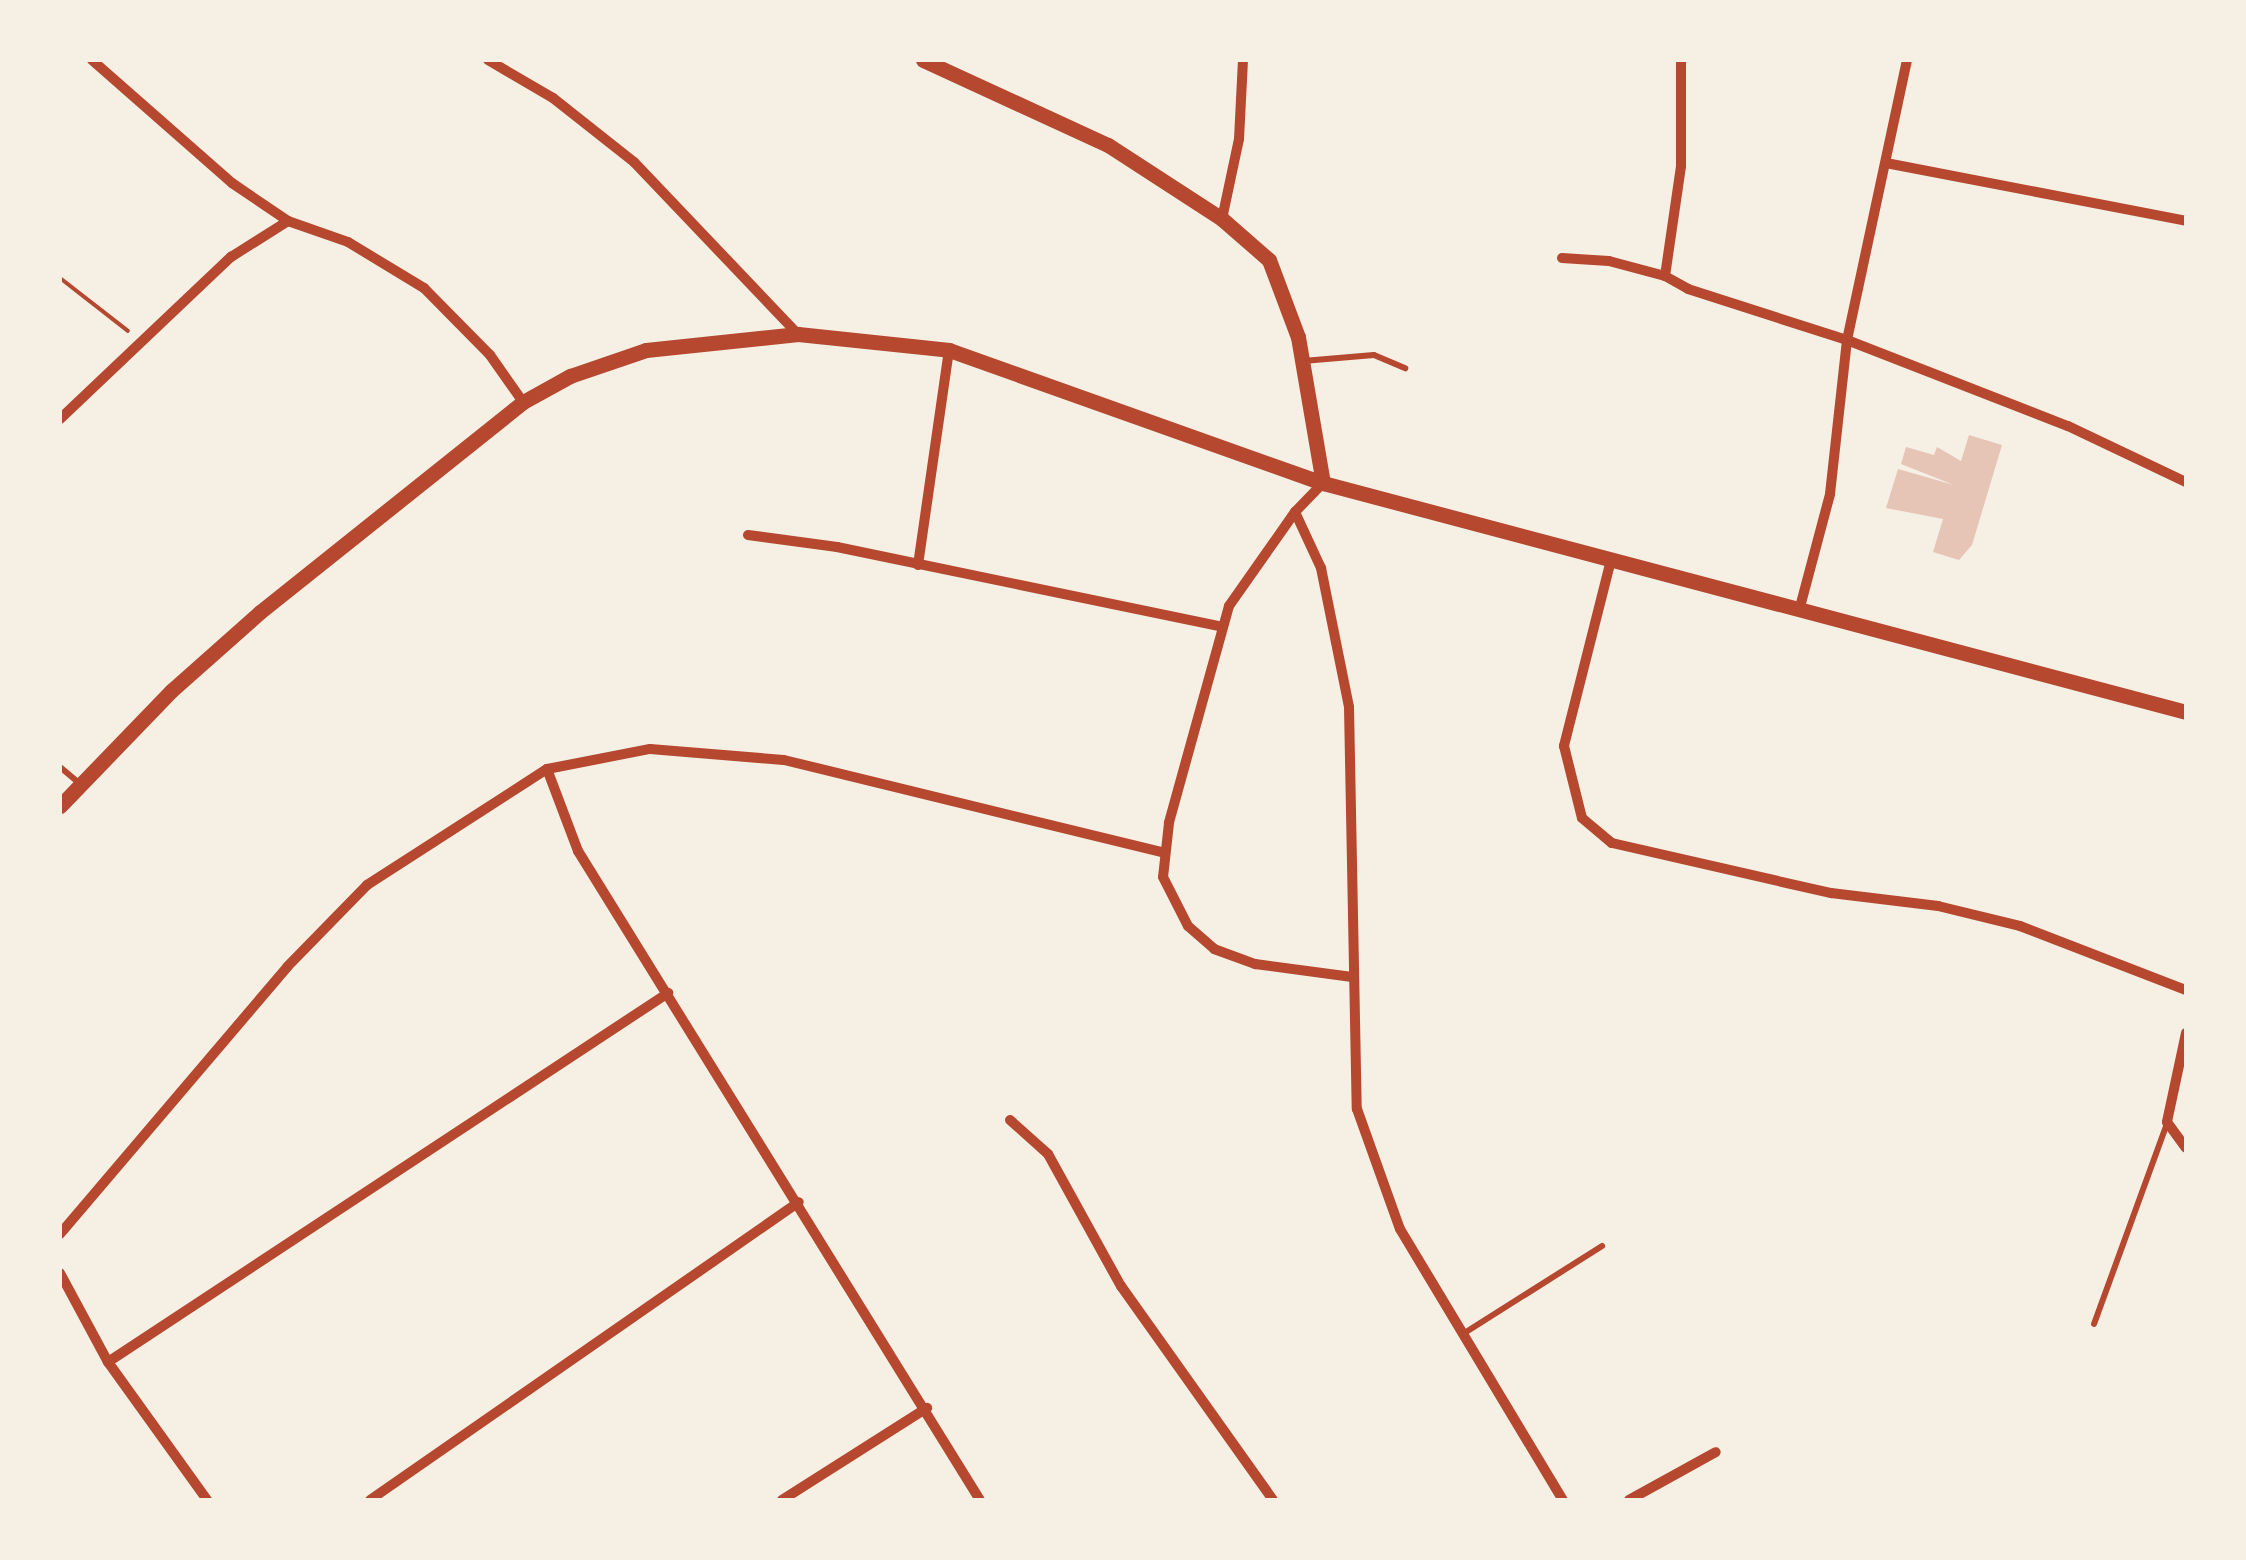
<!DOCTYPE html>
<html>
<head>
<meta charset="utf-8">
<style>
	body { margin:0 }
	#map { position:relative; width:2246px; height:1560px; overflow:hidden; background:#f6efe4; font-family:"Work Sans",sans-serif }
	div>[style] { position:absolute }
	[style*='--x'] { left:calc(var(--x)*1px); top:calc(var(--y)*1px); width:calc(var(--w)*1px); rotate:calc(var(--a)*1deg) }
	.building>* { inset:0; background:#e6c5b7 }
	.path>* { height:4px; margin:-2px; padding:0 2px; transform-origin:2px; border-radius:2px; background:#b5482f }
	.service>* { height:6px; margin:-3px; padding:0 3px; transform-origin:3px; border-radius:3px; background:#b5482f }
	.minor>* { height:10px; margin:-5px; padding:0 5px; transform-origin:5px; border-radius:5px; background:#b5482f }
	.tertiary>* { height:15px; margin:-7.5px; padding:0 7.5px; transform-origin:7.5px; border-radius:7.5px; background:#b5482f }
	span { translate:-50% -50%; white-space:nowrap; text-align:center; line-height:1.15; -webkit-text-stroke:8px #f6efe4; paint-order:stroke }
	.frame { position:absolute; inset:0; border:62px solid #f6efe4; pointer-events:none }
</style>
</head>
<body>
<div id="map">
	<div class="building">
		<div style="clip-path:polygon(1969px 435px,2002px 445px,1972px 545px,1959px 560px,1933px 552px,1943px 519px,1886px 508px,1898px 469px,1954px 485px,1901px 464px,1906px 447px,1934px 455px,1937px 447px,1961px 461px)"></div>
	</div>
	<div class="path">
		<div style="--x:60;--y:278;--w:86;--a:37.9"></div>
	</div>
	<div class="service">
		<div style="--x:1303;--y:361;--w:71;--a:-4.8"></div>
		<div style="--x:1374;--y:355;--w:34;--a:23"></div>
		<div style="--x:60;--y:767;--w:26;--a:40"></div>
		<div style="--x:2094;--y:1324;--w:214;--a:-70"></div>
		<div style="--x:1466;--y:1332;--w:161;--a:-32.3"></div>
	</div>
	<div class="minor">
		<div style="--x:92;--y:60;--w:186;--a:41.3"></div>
		<div style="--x:232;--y:183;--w:68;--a:34.2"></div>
		<div style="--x:288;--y:221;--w:64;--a:19.3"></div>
		<div style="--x:348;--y:242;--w:89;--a:31.2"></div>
		<div style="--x:424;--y:288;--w:94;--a:45.4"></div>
		<div style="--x:490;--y:355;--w:57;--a:54.9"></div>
		<div style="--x:488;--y:60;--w:75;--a:30.3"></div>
		<div style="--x:553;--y:98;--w:103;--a:38.3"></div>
		<div style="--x:634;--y:162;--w:238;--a:46.4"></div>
		<div style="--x:1886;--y:163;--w:306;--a:10.9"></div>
		<div style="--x:1222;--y:219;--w:82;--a:-78"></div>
		<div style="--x:1239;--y:139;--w:79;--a:-87.1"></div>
		<div style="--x:1562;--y:258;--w:47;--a:3.7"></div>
		<div style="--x:1609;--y:261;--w:58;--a:15"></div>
		<div style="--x:1665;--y:276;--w:26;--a:29"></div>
		<div style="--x:1688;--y:289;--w:167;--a:17.8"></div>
		<div style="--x:1847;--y:340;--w:237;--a:21.3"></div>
		<div style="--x:2068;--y:426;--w:131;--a:25.4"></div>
		<div style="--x:1665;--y:276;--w:111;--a:-81.7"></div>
		<div style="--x:1681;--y:166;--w:106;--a:-90"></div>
		<div style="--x:60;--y:419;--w:236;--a:-43.5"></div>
		<div style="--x:231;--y:257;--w:67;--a:-32.3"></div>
		<div style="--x:1323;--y:483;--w:40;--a:134"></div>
		<div style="--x:1295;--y:512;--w:62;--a:65.1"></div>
		<div style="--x:1321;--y:568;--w:142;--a:78.6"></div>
		<div style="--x:1349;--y:707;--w:402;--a:88.9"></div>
		<div style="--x:1357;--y:1109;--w:127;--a:70.3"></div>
		<div style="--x:1400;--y:1229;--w:316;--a:59"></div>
		<div style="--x:1295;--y:512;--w:115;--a:125.1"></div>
		<div style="--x:1229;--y:606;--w:225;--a:105.5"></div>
		<div style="--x:1169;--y:823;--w:54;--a:96.3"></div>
		<div style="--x:1163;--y:877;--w:55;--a:63"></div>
		<div style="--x:1188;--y:926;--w:35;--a:41"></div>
		<div style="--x:1214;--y:949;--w:44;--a:20.1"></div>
		<div style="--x:1255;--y:964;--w:98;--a:7.6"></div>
		<div style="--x:748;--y:535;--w:90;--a:7.7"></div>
		<div style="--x:837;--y:547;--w:394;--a:11.7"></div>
		<div style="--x:1611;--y:560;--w:192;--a:104.2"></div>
		<div style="--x:1564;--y:746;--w:74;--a:76"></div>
		<div style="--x:1582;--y:818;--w:39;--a:40"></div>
		<div style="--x:1612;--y:843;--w:225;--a:12.9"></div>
		<div style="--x:1831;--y:893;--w:108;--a:6.9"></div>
		<div style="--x:1938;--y:906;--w:84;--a:13.7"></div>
		<div style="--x:2020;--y:926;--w:178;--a:21.1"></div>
		<div style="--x:918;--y:565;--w:217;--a:-81.8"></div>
		<div style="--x:1800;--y:607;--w:117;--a:-75.1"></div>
		<div style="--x:1830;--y:494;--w:155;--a:-83.7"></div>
		<div style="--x:1847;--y:340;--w:286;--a:-77.9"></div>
		<div style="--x:547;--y:769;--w:88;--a:69.3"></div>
		<div style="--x:578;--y:851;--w:763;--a:58.23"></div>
		<div style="--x:2186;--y:1033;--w:91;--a:102.1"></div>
		<div style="--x:2167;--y:1122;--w:32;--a:54"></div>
		<div style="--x:1010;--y:1120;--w:51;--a:41.8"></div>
		<div style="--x:1048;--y:1154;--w:151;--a:61.1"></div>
		<div style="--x:1121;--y:1286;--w:262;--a:54.6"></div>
		<div style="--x:60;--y:1234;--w:350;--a:-49.6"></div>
		<div style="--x:287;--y:967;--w:115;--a:-45.7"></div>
		<div style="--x:367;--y:885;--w:214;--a:-32.8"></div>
		<div style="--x:547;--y:769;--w:105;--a:-11"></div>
		<div style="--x:650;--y:749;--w:134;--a:4.7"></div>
		<div style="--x:784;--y:760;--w:389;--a:13.7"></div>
		<div style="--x:60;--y:1273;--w:101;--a:61.7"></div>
		<div style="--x:108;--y:1362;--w:170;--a:54.3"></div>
		<div style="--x:108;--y:1362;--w:671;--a:-33.38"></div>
		<div style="--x:370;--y:1500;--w:522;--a:-34.79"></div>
		<div style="--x:782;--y:1500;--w:172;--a:-32.4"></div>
		<div style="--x:1629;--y:1500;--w:99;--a:-28.9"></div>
	</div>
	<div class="tertiary">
		<div style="--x:923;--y:60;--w:204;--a:24.7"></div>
		<div style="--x:1108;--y:145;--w:136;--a:33"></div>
		<div style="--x:1222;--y:219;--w:62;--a:41.1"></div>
		<div style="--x:1269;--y:260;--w:82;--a:69.4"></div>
		<div style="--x:1298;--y:337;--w:148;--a:80.3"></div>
		<div style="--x:60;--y:806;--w:160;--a:-46"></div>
		<div style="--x:171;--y:691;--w:119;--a:-41.6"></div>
		<div style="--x:260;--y:612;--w:337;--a:-38.6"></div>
		<div style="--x:523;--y:402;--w:54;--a:-29"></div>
		<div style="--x:570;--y:376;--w:80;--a:-18.9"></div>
		<div style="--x:646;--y:350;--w:153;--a:-6"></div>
		<div style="--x:798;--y:334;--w:152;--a:6"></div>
		<div style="--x:949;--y:350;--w:397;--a:19.6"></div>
		<div style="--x:1323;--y:483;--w:893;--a:14.86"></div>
	</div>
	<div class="frame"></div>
</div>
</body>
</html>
